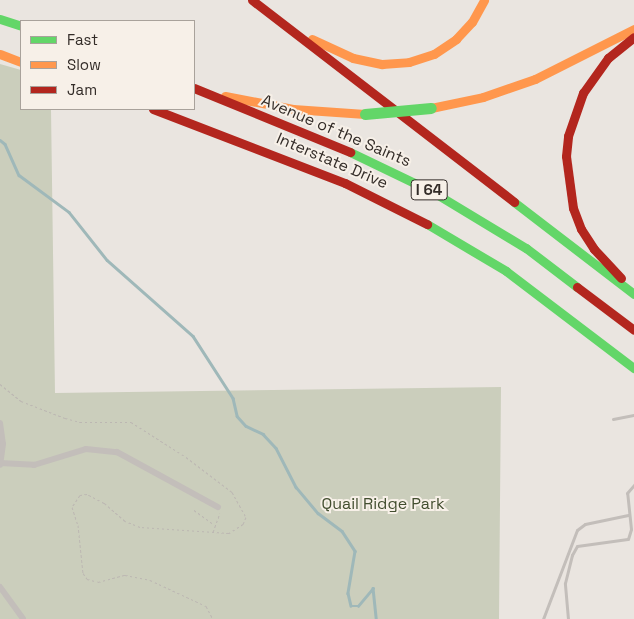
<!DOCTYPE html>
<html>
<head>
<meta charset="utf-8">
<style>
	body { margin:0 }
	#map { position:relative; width:634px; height:619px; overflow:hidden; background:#eae5e0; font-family:"Space Grotesk",sans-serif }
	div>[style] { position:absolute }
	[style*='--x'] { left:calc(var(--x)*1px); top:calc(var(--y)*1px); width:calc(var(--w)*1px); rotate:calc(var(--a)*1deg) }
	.green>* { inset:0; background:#cbcebc }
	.stream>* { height:2.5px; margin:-1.25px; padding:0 1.25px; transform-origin:1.25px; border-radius:1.25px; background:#9fb8b9 }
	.path>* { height:1px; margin-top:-0.5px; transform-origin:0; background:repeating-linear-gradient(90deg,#bcb7b2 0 2.5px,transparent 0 5px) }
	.lane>* { height:3px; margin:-1.5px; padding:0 1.5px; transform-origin:1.5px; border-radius:1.5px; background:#c3beba }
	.street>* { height:6px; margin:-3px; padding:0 3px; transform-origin:3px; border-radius:3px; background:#c3beba }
	.fast>* { height:9px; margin:-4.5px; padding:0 4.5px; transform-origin:4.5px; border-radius:4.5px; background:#63d668 }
	.slow>* { height:9px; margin:-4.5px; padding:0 4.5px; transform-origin:4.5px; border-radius:4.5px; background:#ff974d }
	.jam>* { height:9px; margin:-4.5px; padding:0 4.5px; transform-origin:4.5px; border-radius:4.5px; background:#b3261e }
	.fast-bridge>* { height:11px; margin:-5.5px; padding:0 5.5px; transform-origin:5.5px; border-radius:5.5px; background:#63d668 }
	span { translate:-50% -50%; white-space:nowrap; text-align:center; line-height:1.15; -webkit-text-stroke:4px #f7f0e8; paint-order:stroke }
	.shield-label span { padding:1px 4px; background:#f7f0e8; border:1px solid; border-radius:4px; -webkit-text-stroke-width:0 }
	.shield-label { font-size:15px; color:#332c28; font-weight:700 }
	.street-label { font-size:16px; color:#332c28 }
	.park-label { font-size:16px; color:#424e2f }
	.legend { position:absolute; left:20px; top:20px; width:175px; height:90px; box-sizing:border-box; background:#f7f0e8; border:1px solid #a9a29b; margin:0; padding:6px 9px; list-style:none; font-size:15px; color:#332c28 }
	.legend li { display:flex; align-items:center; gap:10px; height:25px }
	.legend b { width:25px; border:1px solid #a9a29b }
</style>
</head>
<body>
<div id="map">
	<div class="green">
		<div style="clip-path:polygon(0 64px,21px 70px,21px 109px,51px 109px,55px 393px,501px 387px,499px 619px,0 619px)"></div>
	</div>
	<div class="stream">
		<div style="--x:0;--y:140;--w:6;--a:39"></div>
		<div style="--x:5;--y:144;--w:34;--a:66"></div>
		<div style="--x:19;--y:175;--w:62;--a:36.5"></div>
		<div style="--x:69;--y:212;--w:61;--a:51.6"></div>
		<div style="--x:107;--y:260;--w:115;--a:41.5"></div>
		<div style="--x:193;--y:336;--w:74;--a:57.2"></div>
		<div style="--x:233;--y:398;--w:18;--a:77"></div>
		<div style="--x:237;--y:416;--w:13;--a:48"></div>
		<div style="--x:246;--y:426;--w:19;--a:25"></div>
		<div style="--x:263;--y:434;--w:19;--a:47"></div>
		<div style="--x:276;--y:448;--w:44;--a:62.9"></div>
		<div style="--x:296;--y:487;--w:34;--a:50"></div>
		<div style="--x:318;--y:513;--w:30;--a:37"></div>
		<div style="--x:342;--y:531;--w:24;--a:57"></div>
		<div style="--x:355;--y:551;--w:43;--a:99.5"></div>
		<div style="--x:348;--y:593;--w:13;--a:77"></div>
		<div style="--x:351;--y:606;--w:7;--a:0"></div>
		<div style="--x:358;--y:606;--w:23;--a:-50"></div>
		<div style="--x:373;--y:588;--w:31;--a:84"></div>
	</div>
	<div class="path">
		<div style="--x:0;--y:384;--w:27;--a:39"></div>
		<div style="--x:21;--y:401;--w:47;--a:21.1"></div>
		<div style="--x:65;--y:418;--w:16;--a:15"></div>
		<div style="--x:80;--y:422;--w:51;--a:0"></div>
		<div style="--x:131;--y:422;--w:65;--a:32.5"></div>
		<div style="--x:186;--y:457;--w:58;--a:37.3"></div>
		<div style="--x:232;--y:492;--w:29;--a:61"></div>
		<div style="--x:246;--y:517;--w:8;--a:113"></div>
		<div style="--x:243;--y:524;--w:17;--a:147"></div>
		<div style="--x:229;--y:533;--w:89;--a:-176.1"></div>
		<div style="--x:140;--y:527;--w:16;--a:-158"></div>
		<div style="--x:125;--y:521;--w:28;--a:-139"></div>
		<div style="--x:104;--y:503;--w:19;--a:-152"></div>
		<div style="--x:87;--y:494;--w:7;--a:172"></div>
		<div style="--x:80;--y:495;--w:14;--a:124"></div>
		<div style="--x:72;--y:507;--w:19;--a:72"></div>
		<div style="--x:78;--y:525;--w:48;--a:84.1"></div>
		<div style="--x:83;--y:573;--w:7;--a:56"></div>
		<div style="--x:87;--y:579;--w:11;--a:15"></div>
		<div style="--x:98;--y:582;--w:28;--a:-15"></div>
		<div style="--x:125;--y:575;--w:25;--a:11"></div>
		<div style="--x:150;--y:580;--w:62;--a:24.9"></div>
		<div style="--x:206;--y:606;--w:15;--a:62"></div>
		<div style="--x:194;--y:510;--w:24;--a:36"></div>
		<div style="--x:213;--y:532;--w:20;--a:-70"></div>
	</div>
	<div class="lane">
		<div style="--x:613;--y:419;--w:21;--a:-11"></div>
		<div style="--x:543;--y:619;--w:95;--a:-69.1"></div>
		<div style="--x:577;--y:530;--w:10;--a:-37"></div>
		<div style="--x:585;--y:524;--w:44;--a:-11.8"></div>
		<div style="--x:568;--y:619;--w:36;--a:-95"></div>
		<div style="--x:565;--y:583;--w:29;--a:-76"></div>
		<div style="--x:572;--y:555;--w:10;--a:-61"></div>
		<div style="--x:577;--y:546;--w:51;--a:-7.8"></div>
		<div style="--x:628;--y:539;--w:10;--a:-73"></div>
		<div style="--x:631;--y:529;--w:36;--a:-96"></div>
		<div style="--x:627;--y:493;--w:11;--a:-49"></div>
	</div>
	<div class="street">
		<div style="--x:0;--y:423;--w:21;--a:82"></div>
		<div style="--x:3;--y:444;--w:21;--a:98"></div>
		<div style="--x:0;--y:463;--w:34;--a:3"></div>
		<div style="--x:34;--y:465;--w:54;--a:-17.1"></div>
		<div style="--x:86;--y:449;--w:31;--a:6"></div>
		<div style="--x:117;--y:452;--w:115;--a:28.6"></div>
		<div style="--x:0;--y:587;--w:39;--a:54"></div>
	</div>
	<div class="fast">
		<div style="--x:0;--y:19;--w:22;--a:18"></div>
		<div style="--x:350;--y:152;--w:92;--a:25.7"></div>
		<div style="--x:433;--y:192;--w:109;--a:31.1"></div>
		<div style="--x:526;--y:248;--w:64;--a:37.4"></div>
		<div style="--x:514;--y:202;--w:151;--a:37.5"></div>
		<div style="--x:427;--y:224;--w:92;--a:30.7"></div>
		<div style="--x:506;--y:271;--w:161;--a:37.2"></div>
	</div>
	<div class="slow">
		<div style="--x:312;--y:39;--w:45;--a:24.9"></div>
		<div style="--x:353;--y:58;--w:30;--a:12"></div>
		<div style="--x:382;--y:64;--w:27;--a:-4"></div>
		<div style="--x:409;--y:62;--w:26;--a:-18"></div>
		<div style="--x:434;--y:54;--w:27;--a:-34"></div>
		<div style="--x:456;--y:39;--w:23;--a:-47"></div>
		<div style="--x:472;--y:22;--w:25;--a:-61"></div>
		<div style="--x:0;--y:54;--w:22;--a:21"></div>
		<div style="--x:225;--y:96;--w:69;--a:10.8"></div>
		<div style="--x:293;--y:109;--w:72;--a:4"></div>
		<div style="--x:431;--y:108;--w:53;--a:-11.9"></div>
		<div style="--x:483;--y:97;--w:55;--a:-19.1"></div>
		<div style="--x:535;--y:79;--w:111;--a:-26.8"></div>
	</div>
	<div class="jam">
		<div style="--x:252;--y:0;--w:331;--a:37.6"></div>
		<div style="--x:194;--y:88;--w:169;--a:22.3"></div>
		<div style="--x:153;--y:109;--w:206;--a:21.1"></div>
		<div style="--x:345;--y:183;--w:92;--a:26.6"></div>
		<div style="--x:621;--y:278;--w:40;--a:-133"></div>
		<div style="--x:594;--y:249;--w:24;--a:-123"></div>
		<div style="--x:581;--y:229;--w:22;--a:-111"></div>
		<div style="--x:573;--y:208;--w:52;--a:-97.7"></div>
		<div style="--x:566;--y:156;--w:20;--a:-84"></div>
		<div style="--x:568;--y:136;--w:46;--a:-70.8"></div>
		<div style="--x:583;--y:93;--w:43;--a:-54.5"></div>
		<div style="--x:608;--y:58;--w:33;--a:-39"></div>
		<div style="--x:577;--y:287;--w:71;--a:37"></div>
	</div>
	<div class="fast-bridge">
		<div style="--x:365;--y:114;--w:66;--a:-5.2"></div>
	</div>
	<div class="shield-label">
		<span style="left:429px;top:190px">I 64</span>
	</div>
	<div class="street-label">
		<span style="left:336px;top:131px;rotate:23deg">Avenue of the Saints</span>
		<span style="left:332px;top:161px;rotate:23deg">Interstate Drive</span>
	</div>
	<div class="park-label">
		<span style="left:383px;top:504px">Quail Ridge Park</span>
	</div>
	<ul class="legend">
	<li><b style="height:6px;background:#63d668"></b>Fast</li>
	<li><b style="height:6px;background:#ff974d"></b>Slow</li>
	<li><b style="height:6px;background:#b3261e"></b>Jam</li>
	</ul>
</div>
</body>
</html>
